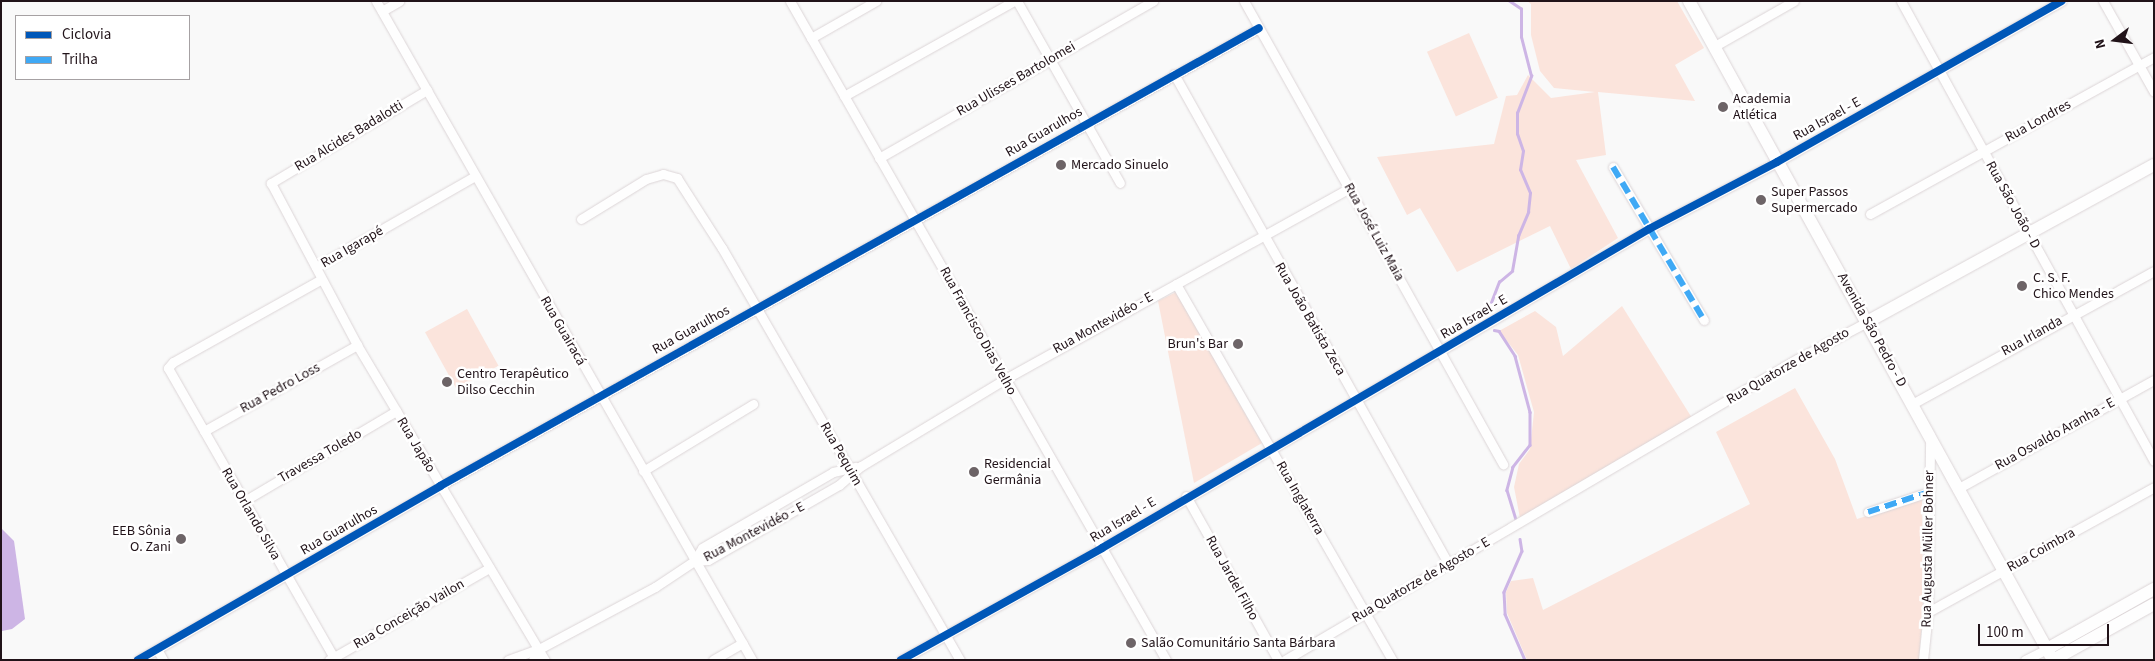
<!DOCTYPE html>
<html>
<head>
<meta charset="utf-8">
<style>
	body { margin:0 }
	#map { position:relative; width:2155px; height:661px; overflow:hidden; background:#f9f9f9; font-family:"Source Sans 3",sans-serif }
	div>[style] { position:absolute }
	[style*='--x'] { left:calc(var(--x)*1px); top:calc(var(--y)*1px); width:calc(var(--w)*1px); rotate:calc(var(--a)*1deg) }
	.green>* { inset:0; background:#fbe4dc; transform-origin:0 0 }
	.water>* { inset:0; background:#cdb5e5 }
	.stream>* { height:2.5px; margin:-1.25px; padding:0 1.25px; transform-origin:1.25px; border-radius:1.25px; background:#cdb5e5 }
	.roads { filter:drop-shadow(0 0 1px #dcd5d7) drop-shadow(0 0 1px #dcd5d7) }
	.street>* { height:9px; margin:-4.5px; padding:0 4.5px; transform-origin:4.5px; border-radius:4.5px; background:#fefefe }
	.secondary>* { height:12px; margin:-6px; padding:0 6px; transform-origin:6px; border-radius:6px; background:#fefefe }
	.quiet>* { height:6px; margin-top:-3px; transform-origin:0; background:repeating-linear-gradient(90deg,#3fa9f5 0 12px,transparent 0 18px) }
	.cycleway>* { height:8px; margin:-4px; padding:0 4px; transform-origin:4px; border-radius:4px; background:#0057b8 }
	.dots>* { width:14px; height:14px; translate:-50% -50%; box-sizing:border-box; border:2px solid #fff; border-radius:50% }
	span { translate:-50% -50%; white-space:nowrap; text-align:center; line-height:1.15; -webkit-text-stroke:5px #fff; paint-order:stroke }
	.street-label { font-size:14px; color:#211319 }
	.poi-label { font-size:14px; color:#211319 }
	.left { translate:0 -50%; text-align:left }
	.right { translate:-100% -50%; text-align:right }
	.frame { position:absolute; inset:0; border:2px solid #211319; pointer-events:none }
	.legend { position:absolute; left:15px; top:15px; width:175px; height:65px; box-sizing:border-box; background:#fff; border:1px solid #a6a1a3; margin:0; padding:6px 9px; list-style:none; font-size:15px; color:#211319 }
	.legend li { display:flex; align-items:center; gap:10px; height:25px }
	.legend b { width:25px; border:1px solid #a6a1a3 }
	.north { position:absolute; left:2090px; top:15px; width:50px; height:50px; -webkit-text-stroke:4px #fff; paint-order:stroke; rotate:255deg; font-size:14px; font-weight:700; line-height:20px; text-align:center; color:#211319 }
	.north::after { content:''; display:block; margin:auto; width:18px; height:22px; background:#211319; clip-path:polygon(50% 0,100% 100%,50% 72%,0 100%) }
	.scale { position:absolute; left:1978px; top:624px; width:131px; height:22px; box-sizing:border-box; border:2px solid #211319; border-top:0; padding-left:6px; font-size:15px; line-height:18px; white-space:nowrap; color:#211319; -webkit-text-stroke:4px #fff; paint-order:stroke }
</style>
</head>
<body>
<div id="map">
	<div class="green">
		<div style="clip-path:polygon(1527px 1px,1677px 1px,1704px 48px,1675px 65px,1695px 101px,1598px 92px,1606px 155px,1576px 160px,1618px 238px,1571px 269px,1550px 226px,1457px 272px,1420px 208px,1407px 215px,1377px 157px,1494px 144px,1506px 96px,1517px 95px,1528px 75px,1551px 98px,1595px 92px,1554px 88px,1540px 71px,1531px 35px,1531px 4px)"></div>
		<div style="left:1469px;top:33px;width:71px;height:46px;rotate:66deg"></div>
		<div style="clip-path:polygon(1176px 292px,1262px 443px,1194px 483px,1158px 301px)"></div>
		<div style="clip-path:polygon(1622px 306px,1692px 418px,1520px 518px,1514px 487px,1519px 464px,1530px 449px,1534px 412px,1518px 355px,1499px 331px,1535px 311px,1556px 327px,1563px 356px)"></div>
		<div style="left:467px;top:309px;width:65px;height:48px;rotate:61deg"></div>
		<div style="clip-path:polygon(1795px 388px,1835px 459px,1857px 519px,1922px 498px,1923px 611px,1919px 660px,1527px 660px,1507px 613px,1506px 592px,1511px 581px,1533px 578px,1543px 610px,1750px 504px,1716px 432px)"></div>
	</div>
	<div class="water">
		<div style="clip-path:polygon(1px 528px,14px 541px,25px 619px,12px 629px,2px 631px)"></div>
	</div>
	<div class="stream">
		<div style="--x:1490;--y:305;--w:25;--a:-69"></div>
		<div style="--x:1499;--y:282;--w:17;--a:-40"></div>
		<div style="--x:1512;--y:271;--w:36;--a:-80"></div>
		<div style="--x:1518;--y:236;--w:26;--a:-67"></div>
		<div style="--x:1528;--y:212;--w:19;--a:-84"></div>
		<div style="--x:1530;--y:193;--w:25;--a:-113"></div>
		<div style="--x:1520;--y:170;--w:19;--a:-81"></div>
		<div style="--x:1523;--y:151;--w:18;--a:-109"></div>
		<div style="--x:1517;--y:134;--w:21;--a:-90"></div>
		<div style="--x:1517;--y:113;--w:40;--a:-69"></div>
		<div style="--x:1531;--y:76;--w:40;--a:-104.4"></div>
		<div style="--x:1521;--y:37;--w:28;--a:-90"></div>
		<div style="--x:1521;--y:9;--w:14;--a:-146"></div>
		<div style="--x:1494;--y:330;--w:5;--a:11"></div>
		<div style="--x:1499;--y:331;--w:30;--a:57"></div>
		<div style="--x:1515;--y:356;--w:58;--a:75"></div>
		<div style="--x:1530;--y:412;--w:33;--a:90"></div>
		<div style="--x:1530;--y:445;--w:28;--a:128"></div>
		<div style="--x:1513;--y:467;--w:24;--a:105"></div>
		<div style="--x:1507;--y:490;--w:34;--a:73"></div>
		<div style="--x:1520;--y:539;--w:12;--a:81"></div>
		<div style="--x:1522;--y:551;--w:45;--a:113.7"></div>
		<div style="--x:1504;--y:592;--w:22;--a:87"></div>
		<div style="--x:1505;--y:614;--w:50;--a:66.5"></div>
	</div>
	<div class="roads">
		<div class="street">
			<div style="--x:376;--y:1;--w:759;--a:60.29"></div>
			<div style="--x:790;--y:1;--w:759;--a:60.29"></div>
			<div style="--x:1017;--y:1;--w:209;--a:60.5"></div>
			<div style="--x:1244;--y:1;--w:531;--a:60.78"></div>
			<div style="--x:1901;--y:1;--w:525;--a:61.19"></div>
			<div style="--x:2103;--y:1;--w:104;--a:60.7"></div>
			<div style="--x:382;--y:11;--w:20;--a:-30"></div>
			<div style="--x:811;--y:38;--w:75;--a:-29.6"></div>
			<div style="--x:1713;--y:47;--w:93;--a:-29.6"></div>
			<div style="--x:1174;--y:74;--w:561;--a:60.74"></div>
			<div style="--x:427;--y:90;--w:182;--a:149.2"></div>
			<div style="--x:271;--y:183;--w:183;--a:62"></div>
			<div style="--x:357;--y:345;--w:367;--a:59.2"></div>
			<div style="--x:844;--y:96;--w:195;--a:-29.2"></div>
			<div style="--x:879;--y:158;--w:316;--a:-29.8"></div>
			<div style="--x:1613;--y:167;--w:178;--a:59.3"></div>
			<div style="--x:1870;--y:214;--w:325;--a:-28.9"></div>
			<div style="--x:581;--y:219;--w:76;--a:-31.6"></div>
			<div style="--x:646;--y:179;--w:18;--a:-16"></div>
			<div style="--x:663;--y:174;--w:15;--a:16"></div>
			<div style="--x:677;--y:178;--w:83;--a:57.3"></div>
			<div style="--x:722;--y:248;--w:476;--a:60"></div>
			<div style="--x:316;--y:267;--w:183;--a:-29.8"></div>
			<div style="--x:320;--y:280;--w:168;--a:150.8"></div>
			<div style="--x:173;--y:362;--w:8;--a:130"></div>
			<div style="--x:168;--y:368;--w:336;--a:60.2"></div>
			<div style="--x:1176;--y:284;--w:434;--a:60.1"></div>
			<div style="--x:1912;--y:404;--w:276;--a:-28.8"></div>
			<div style="--x:204;--y:431;--w:176;--a:-29.3"></div>
			<div style="--x:643;--y:471;--w:129;--a:-31.3"></div>
			<div style="--x:1957;--y:489;--w:225;--a:-29"></div>
			<div style="--x:1186;--y:496;--w:188;--a:60.7"></div>
			<div style="--x:244;--y:501;--w:177;--a:-30.6"></div>
			<div style="--x:1868;--y:512;--w:64;--a:-18.2"></div>
			<div style="--x:694;--y:561;--w:15;--a:-58"></div>
			<div style="--x:702;--y:548;--w:151;--a:-30.1"></div>
			<div style="--x:833;--y:472;--w:23;--a:-13"></div>
			<div style="--x:1928;--y:612;--w:258;--a:-28.9"></div>
			<div style="--x:157;--y:649;--w:13;--a:61"></div>
			<div style="--x:138;--y:660;--w:349;--a:-29.9"></div>
			<div style="--x:440;--y:486;--w:938;--a:-29.21"></div>
			<div style="--x:329;--y:660;--w:185;--a:-29.9"></div>
			<div style="--x:508;--y:660;--w:33;--a:-20"></div>
			<div style="--x:539;--y:649;--w:132;--a:-28.1"></div>
			<div style="--x:655;--y:587;--w:47;--a:-33.7"></div>
			<div style="--x:694;--y:561;--w:14;--a:-4"></div>
			<div style="--x:708;--y:560;--w:151;--a:-29.8"></div>
			<div style="--x:839;--y:485;--w:29;--a:-41"></div>
			<div style="--x:861;--y:466;--w:168;--a:-31.1"></div>
			<div style="--x:1005;--y:379;--w:394;--a:-29"></div>
			<div style="--x:533;--y:660;--w:13;--a:-61"></div>
			<div style="--x:713;--y:660;--w:34;--a:-30"></div>
			<div style="--x:901;--y:660;--w:230;--a:-29.1"></div>
			<div style="--x:1102;--y:548;--w:633;--a:-30.25"></div>
			<div style="--x:1649;--y:229;--w:144;--a:-27.6"></div>
			<div style="--x:1777;--y:162;--w:327;--a:-29.5"></div>
			<div style="--x:1285;--y:660;--w:594;--a:-30.45"></div>
			<div style="--x:1797;--y:359;--w:79;--a:-27.9"></div>
			<div style="--x:1923;--y:660;--w:48;--a:-84.1"></div>
			<div style="--x:1928;--y:612;--w:173;--a:-89.3"></div>
			<div style="--x:2025;--y:660;--w:25;--a:-27"></div>
		</div>
		<div class="secondary">
			<div style="--x:1689;--y:1;--w:753;--a:61.09"></div>
			<div style="--x:1867;--y:322;--w:327;--a:-28.7"></div>
			<div style="--x:2047;--y:649;--w:123;--a:-29.3"></div>
			<div style="--x:2053;--y:660;--w:115;--a:-29"></div>
		</div>
	</div>
	<div class="quiet">
		<div style="--x:1613;--y:167;--w:178;--a:59.3"></div>
		<div style="--x:1868;--y:512;--w:64;--a:-18.2"></div>
	</div>
	<div class="cycleway">
		<div style="--x:138;--y:660;--w:349;--a:-29.9"></div>
		<div style="--x:440;--y:486;--w:938;--a:-29.21"></div>
		<div style="--x:901;--y:660;--w:230;--a:-29.1"></div>
		<div style="--x:1102;--y:548;--w:633;--a:-30.25"></div>
		<div style="--x:1649;--y:229;--w:144;--a:-27.6"></div>
		<div style="--x:1777;--y:162;--w:327;--a:-29.5"></div>
	</div>
	<div class="dots">
		<div style="left:1723px;top:107px;background:#6d6467"></div>
		<div style="left:1061px;top:165px;background:#6d6467"></div>
		<div style="left:1761px;top:200px;background:#6d6467"></div>
		<div style="left:2022px;top:286px;background:#6d6467"></div>
		<div style="left:1238px;top:344px;background:#6d6467"></div>
		<div style="left:447px;top:382px;background:#6d6467"></div>
		<div style="left:974px;top:472px;background:#6d6467"></div>
		<div style="left:181px;top:539px;background:#6d6467"></div>
		<div style="left:1131px;top:643px;background:#6d6467"></div>
	</div>
	<div class="street-label">
		<span style="left:1016px;top:79px;rotate:-30deg">Rua Ulisses Bartolomei</span>
		<span style="left:1827px;top:119px;rotate:-29deg">Rua Israel - E</span>
		<span style="left:2038px;top:121px;rotate:-29deg">Rua Londres</span>
		<span style="left:1044px;top:132px;rotate:-30deg">Rua Guarulhos</span>
		<span style="left:349px;top:136px;rotate:-31deg">Rua Alcides Badalotti</span>
		<span style="left:2013px;top:205px;rotate:61deg">Rua São João - D</span>
		<span style="left:1374px;top:232px;rotate:61deg">Rua José Luiz Maia</span>
		<span style="left:352px;top:247px;rotate:-30deg">Rua Igarapé</span>
		<span style="left:1474px;top:317px;rotate:-30deg">Rua Israel - E</span>
		<span style="left:1310px;top:319px;rotate:60deg">Rua João Batista Zeca</span>
		<span style="left:1103px;top:323px;rotate:-29deg">Rua Montevidéo - E</span>
		<span style="left:691px;top:330px;rotate:-29deg">Rua Guarulhos</span>
		<span style="left:1872px;top:330px;rotate:61deg">Avenida São Pedro - D</span>
		<span style="left:563px;top:331px;rotate:60deg">Rua Guairacá</span>
		<span style="left:978px;top:331px;rotate:61deg">Rua Francisco Dias Velho</span>
		<span style="left:2032px;top:336px;rotate:-29deg">Rua Irlanda</span>
		<span style="left:1788px;top:366px;rotate:-30deg">Rua Quatorze de Agosto</span>
		<span style="left:280px;top:388px;rotate:-29deg">Rua Pedro Loss</span>
		<span style="left:2055px;top:434px;rotate:-29deg">Rua Osvaldo Aranha - E</span>
		<span style="left:416px;top:445px;rotate:59deg">Rua Japão</span>
		<span style="left:841px;top:454px;rotate:60deg">Rua Pequim</span>
		<span style="left:320px;top:456px;rotate:-30deg">Travessa Toledo</span>
		<span style="left:1300px;top:498px;rotate:60deg">Rua Inglaterra</span>
		<span style="left:251px;top:514px;rotate:60deg">Rua Orlando Silva</span>
		<span style="left:1123px;top:520px;rotate:-31deg">Rua Israel - E</span>
		<span style="left:339px;top:530px;rotate:-30deg">Rua Guarulhos</span>
		<span style="left:754px;top:532px;rotate:-28deg">Rua Montevidéo - E</span>
		<span style="left:1928px;top:549px;rotate:-89deg">Rua Augusta Müller Bohner</span>
		<span style="left:2041px;top:550px;rotate:-29deg">Rua Coimbra</span>
		<span style="left:1232px;top:578px;rotate:61deg">Rua Jardel Filho</span>
		<span style="left:1421px;top:580px;rotate:-30deg">Rua Quatorze de Agosto - E</span>
		<span style="left:409px;top:614px;rotate:-30deg">Rua Conceição Vailon</span>
	</div>
	<div class="poi-label">
		<span class="left" style="left:1733px;top:107px">Academia<br>Atlética</span>
		<span class="left" style="left:1071px;top:165px">Mercado Sinuelo</span>
		<span class="left" style="left:1771px;top:200px">Super Passos<br>Supermercado</span>
		<span class="left" style="left:2033px;top:286px">C. S. F.<br>Chico Mendes</span>
		<span class="right" style="left:1228px;top:344px">Brun's Bar</span>
		<span class="left" style="left:457px;top:382px">Centro Terapêutico<br>Dilso Cecchin</span>
		<span class="left" style="left:984px;top:472px">Residencial<br>Germânia</span>
		<span class="right" style="left:171px;top:539px">EEB Sônia<br>O. Zani</span>
		<span class="left" style="left:1141px;top:643px">Salão Comunitário Santa Bárbara</span>
	</div>
	<div class="frame"></div>
	<ul class="legend">
	<li><b style="height:6px;background:#0057b8"></b>Ciclovia</li>
	<li><b style="height:6px;background:#3fa9f5"></b>Trilha</li>
	</ul>
	<div class="north">N</div>
	<div class="scale">100 m</div>
</div>
</body>
</html>
